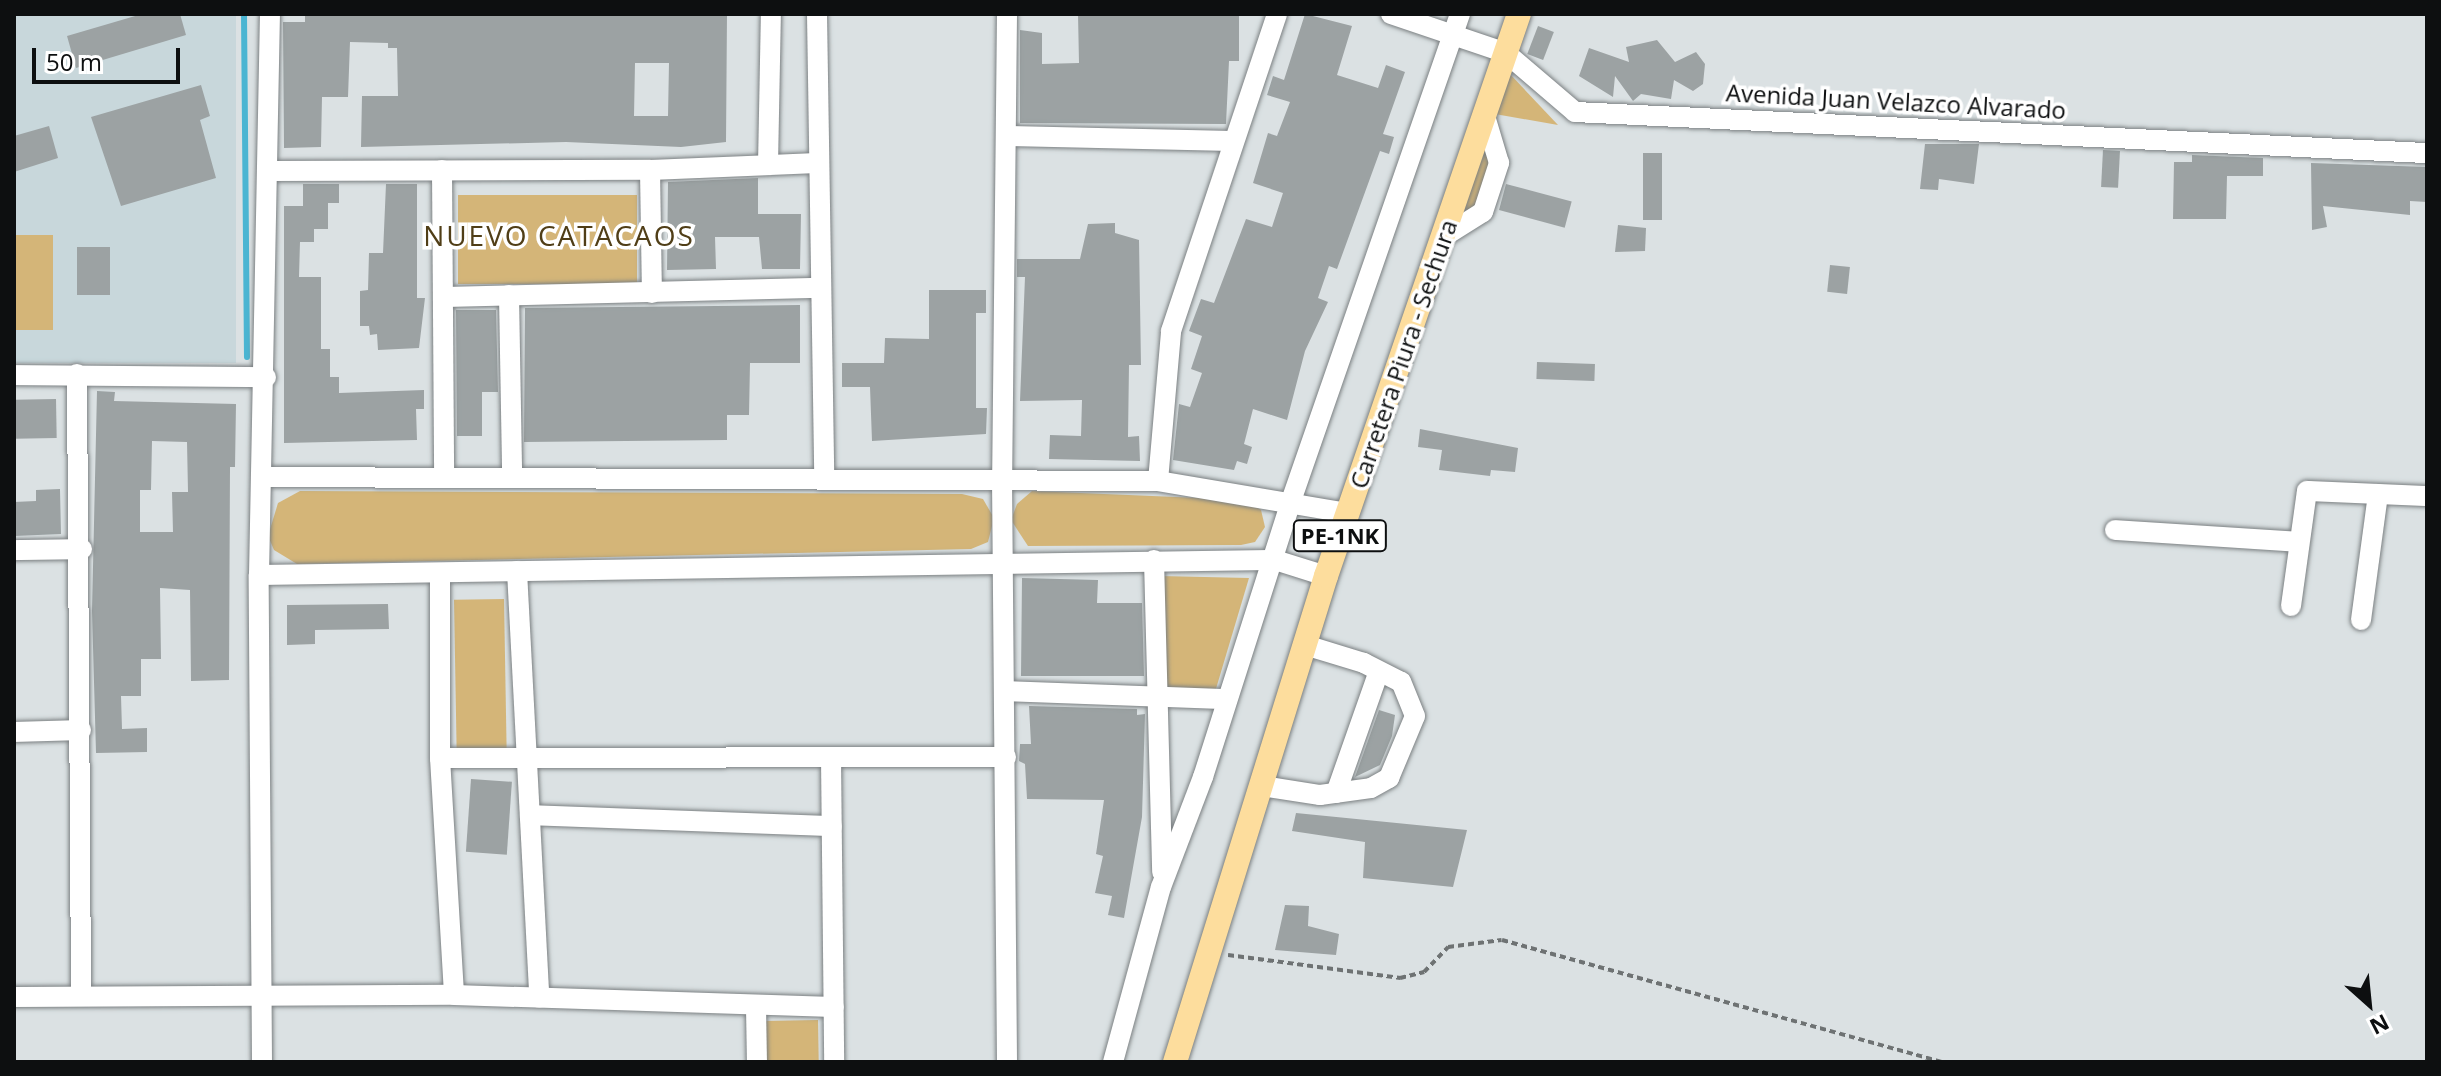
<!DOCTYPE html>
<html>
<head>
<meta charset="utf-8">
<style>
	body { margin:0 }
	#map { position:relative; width:2441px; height:1076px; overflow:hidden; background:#dbe1e3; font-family:"Open Sans",sans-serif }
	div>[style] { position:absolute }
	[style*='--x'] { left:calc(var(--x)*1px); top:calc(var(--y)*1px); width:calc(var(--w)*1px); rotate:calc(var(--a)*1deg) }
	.built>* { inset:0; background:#c8d7db; transform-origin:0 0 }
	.green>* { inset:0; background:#d4b578; transform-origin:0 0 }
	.stream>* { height:6px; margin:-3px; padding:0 3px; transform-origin:3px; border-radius:3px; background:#4bb5d2 }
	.building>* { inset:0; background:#9ca2a3; transform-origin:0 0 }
	.path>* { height:4px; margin-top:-2px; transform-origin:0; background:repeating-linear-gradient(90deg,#6e7273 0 6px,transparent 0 10px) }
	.roads { filter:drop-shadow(0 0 2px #7b8082) drop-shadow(0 0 2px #7b8082) }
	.minor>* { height:20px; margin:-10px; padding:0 10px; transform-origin:10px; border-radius:10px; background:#fff }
	.major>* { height:24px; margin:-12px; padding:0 12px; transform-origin:12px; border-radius:12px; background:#fddd9d }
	span { translate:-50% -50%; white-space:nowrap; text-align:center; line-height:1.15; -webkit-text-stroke:7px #fff; paint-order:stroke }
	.shield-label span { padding:2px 6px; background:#fff; border:2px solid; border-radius:6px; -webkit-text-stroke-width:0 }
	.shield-label { font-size:22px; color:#0d0f10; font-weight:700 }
	.street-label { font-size:24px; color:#0d0f10 }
	.quarter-label { font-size:28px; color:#503e17; letter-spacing:2px }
	.frame { position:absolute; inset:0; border:16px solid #0d0f10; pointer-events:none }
	.north { position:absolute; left:2329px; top:964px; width:80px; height:80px; -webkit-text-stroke:6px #fff; paint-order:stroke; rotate:153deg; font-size:22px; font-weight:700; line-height:32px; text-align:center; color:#0d0f10 }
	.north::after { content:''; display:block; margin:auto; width:28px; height:36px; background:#0d0f10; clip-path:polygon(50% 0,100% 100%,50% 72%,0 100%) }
	.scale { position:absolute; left:32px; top:48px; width:148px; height:36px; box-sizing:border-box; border:4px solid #0d0f10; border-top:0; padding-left:10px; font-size:24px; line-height:28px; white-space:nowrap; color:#0d0f10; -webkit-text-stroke:6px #fff; paint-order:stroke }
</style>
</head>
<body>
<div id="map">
	<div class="built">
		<div style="left:14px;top:14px;width:222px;height:349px"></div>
	</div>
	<div class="green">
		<div style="clip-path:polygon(1509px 73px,1558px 125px,1495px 114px)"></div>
		<div style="clip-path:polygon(1481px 139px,1492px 165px,1476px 210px,1456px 216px)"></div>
		<div style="left:637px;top:195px;width:89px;height:179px;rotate:90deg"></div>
		<div style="left:53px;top:235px;width:95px;height:39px;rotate:90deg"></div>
		<div style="clip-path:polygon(300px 491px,962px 494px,983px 499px,994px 518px,988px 542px,971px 549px,297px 564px,274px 550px,268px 536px,278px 503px)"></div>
		<div style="clip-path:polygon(1032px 491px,1248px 500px,1261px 510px,1265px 527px,1255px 542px,1241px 545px,1028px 546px,1011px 520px,1017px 504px)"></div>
		<div style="clip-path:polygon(1160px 576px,1249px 578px,1215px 692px,1164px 689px)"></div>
		<div style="left:504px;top:599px;width:151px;height:50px;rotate:89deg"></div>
		<div style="left:818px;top:1020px;width:42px;height:54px;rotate:89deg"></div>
	</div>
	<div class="stream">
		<div style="--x:244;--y:14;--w:343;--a:89.5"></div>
	</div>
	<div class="building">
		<div style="clip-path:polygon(142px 14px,180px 14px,186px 35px,76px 68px,67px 36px)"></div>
		<div style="clip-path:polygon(evenodd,305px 14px,727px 14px,726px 142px,681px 147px,566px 142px,361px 147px,362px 96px,398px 96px,397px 48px,388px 48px,388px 43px,350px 42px,348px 97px,322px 97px,321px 147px,284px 148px,283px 22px,305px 22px,305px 14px,635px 63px,669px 63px,668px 116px,634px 116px,635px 63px)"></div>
		<div style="clip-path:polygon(1078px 14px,1239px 14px,1239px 61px,1229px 61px,1226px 124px,1020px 123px,1020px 30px,1042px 33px,1042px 64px,1079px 63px)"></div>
		<div style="clip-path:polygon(1305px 14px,1352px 26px,1337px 75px,1378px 88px,1386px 65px,1405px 72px,1383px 134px,1394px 137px,1389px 154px,1380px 151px,1337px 269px,1329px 266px,1318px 298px,1328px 302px,1305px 351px,1287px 420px,1253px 409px,1244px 444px,1252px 447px,1247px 464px,1237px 461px,1234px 470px,1173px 460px,1179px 404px,1190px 407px,1202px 373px,1191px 369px,1202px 336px,1189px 331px,1201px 299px,1214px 303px,1246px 219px,1272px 227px,1283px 193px,1253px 183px,1268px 133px,1277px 136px,1290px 102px,1267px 95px,1273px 76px,1284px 80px)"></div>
		<div style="left:1538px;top:26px;width:17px;height:30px;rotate:21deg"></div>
		<div style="clip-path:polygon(1657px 40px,1675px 62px,1696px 52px,1705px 64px,1703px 84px,1693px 91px,1674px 80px,1671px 99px,1641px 94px,1633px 101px,1615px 76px,1613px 97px,1579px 76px,1589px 48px,1629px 62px,1626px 47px)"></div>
		<div style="clip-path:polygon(201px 85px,210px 116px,200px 120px,216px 178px,121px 206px,91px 117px)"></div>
		<div style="clip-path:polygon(49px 126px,58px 158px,14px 172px,14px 136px)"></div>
		<div style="clip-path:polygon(1925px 144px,1979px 144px,1974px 184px,1939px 179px,1938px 190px,1920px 189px)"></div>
		<div style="left:2103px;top:150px;width:17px;height:37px;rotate:3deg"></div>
		<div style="left:1643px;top:153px;width:19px;height:67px"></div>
		<div style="clip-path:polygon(2192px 155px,2263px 158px,2263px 176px,2227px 176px,2226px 219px,2173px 219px,2174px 162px,2192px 162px)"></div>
		<div style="clip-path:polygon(2311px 163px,2427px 167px,2427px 202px,2410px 201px,2410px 215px,2323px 206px,2327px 227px,2312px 230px)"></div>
		<div style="clip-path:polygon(758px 178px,758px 214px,801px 214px,800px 269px,762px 269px,759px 237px,715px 237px,716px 269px,667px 270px,668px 182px)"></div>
		<div style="clip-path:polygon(303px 184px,339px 184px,339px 203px,328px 203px,328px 229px,314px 229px,314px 242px,300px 242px,299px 277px,321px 277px,321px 349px,330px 349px,330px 377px,339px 377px,339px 393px,424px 390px,424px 409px,416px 409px,417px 440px,284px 443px,284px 206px,303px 206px)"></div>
		<div style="clip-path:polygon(386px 184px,417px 184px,417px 298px,425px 298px,419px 348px,378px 350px,377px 334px,370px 335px,369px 326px,360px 326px,360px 291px,368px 290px,369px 253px,383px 253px)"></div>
		<div style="left:1506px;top:184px;width:68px;height:27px;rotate:15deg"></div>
		<div style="clip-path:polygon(1115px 223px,1115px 233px,1139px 240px,1141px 365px,1129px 365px,1128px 437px,1139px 436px,1140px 461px,1049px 459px,1050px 435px,1081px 436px,1082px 400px,1020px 401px,1025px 277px,1017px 277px,1017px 259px,1080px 259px,1088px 224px)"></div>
		<div style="clip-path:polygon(1618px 225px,1646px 228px,1645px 251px,1615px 252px)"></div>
		<div style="left:77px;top:247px;width:33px;height:48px"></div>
		<div style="left:1830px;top:265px;width:20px;height:27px;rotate:6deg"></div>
		<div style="clip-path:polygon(929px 290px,986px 290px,986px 313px,976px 313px,976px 408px,987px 408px,986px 434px,872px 441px,870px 387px,842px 387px,842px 363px,884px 363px,885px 338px,929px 339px)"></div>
		<div style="clip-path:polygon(800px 305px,800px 363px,750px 363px,749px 415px,727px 415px,727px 440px,524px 442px,525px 308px)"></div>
		<div style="clip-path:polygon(456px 310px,496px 310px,498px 392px,482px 392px,482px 436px,457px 436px)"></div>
		<div style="left:1537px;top:362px;width:58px;height:17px;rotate:2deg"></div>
		<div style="clip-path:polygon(evenodd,97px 391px,115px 392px,114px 401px,236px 404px,235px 467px,230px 467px,229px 680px,191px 681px,190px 590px,160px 588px,161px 659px,141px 659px,141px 696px,121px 696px,122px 729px,147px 728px,147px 752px,96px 753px,92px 611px,97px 391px,152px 441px,187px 442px,188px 492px,172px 492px,173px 532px,140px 532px,140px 490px,151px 490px,152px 441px)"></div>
		<div style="left:56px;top:399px;width:39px;height:42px;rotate:89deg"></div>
		<div style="clip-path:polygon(1420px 429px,1518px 448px,1515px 472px,1491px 470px,1490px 476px,1439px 470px,1442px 450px,1418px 447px)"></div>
		<div style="clip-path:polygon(60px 489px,61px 534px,14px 536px,14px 502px,36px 501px,36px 490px)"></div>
		<div style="clip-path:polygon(1022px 578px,1098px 580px,1097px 603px,1142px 603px,1144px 676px,1021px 676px)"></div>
		<div style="clip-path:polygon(388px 604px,389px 629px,315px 630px,315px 644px,287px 645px,287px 605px)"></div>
		<div style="clip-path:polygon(1029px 706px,1137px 709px,1137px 715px,1145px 714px,1142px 817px,1124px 918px,1108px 915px,1112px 896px,1095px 893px,1103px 856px,1096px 854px,1104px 800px,1027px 799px,1025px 764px,1019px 761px,1020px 744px,1031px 744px)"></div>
		<div style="clip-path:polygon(1379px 710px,1395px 715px,1392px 736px,1380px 765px,1355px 777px)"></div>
		<div style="left:471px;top:779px;width:41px;height:73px;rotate:4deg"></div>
		<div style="clip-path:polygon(1296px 813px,1467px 830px,1453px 887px,1363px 878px,1365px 842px,1292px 831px)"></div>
		<div style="clip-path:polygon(1285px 905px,1309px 906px,1308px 926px,1339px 934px,1336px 955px,1275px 950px)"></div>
	</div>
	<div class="path">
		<div style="--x:1228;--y:955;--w:174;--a:7.6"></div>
		<div style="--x:1400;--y:978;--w:25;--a:-14"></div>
		<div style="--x:1424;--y:972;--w:35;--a:-46"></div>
		<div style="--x:1448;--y:947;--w:54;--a:-7.4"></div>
		<div style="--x:1502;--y:940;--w:458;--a:15.5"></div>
	</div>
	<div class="roads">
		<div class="minor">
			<div style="--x:817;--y:14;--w:464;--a:89.1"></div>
			<div style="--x:1007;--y:14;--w:463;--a:90.6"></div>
			<div style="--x:1002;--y:477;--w:585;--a:89.51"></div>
			<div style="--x:1391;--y:14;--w:121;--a:18.7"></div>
			<div style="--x:1506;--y:53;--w:91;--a:40.5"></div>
			<div style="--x:1575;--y:112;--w:853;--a:2.76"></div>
			<div style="--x:1008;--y:136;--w:225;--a:1.3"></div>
			<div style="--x:768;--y:165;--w:151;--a:-88.9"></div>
			<div style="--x:442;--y:170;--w:306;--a:89.6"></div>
			<div style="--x:650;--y:170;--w:123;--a:89.1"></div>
			<div style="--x:271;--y:171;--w:379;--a:-0.2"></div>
			<div style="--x:650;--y:170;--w:167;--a:-2.4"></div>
			<div style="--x:1443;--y:237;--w:47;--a:-32"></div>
			<div style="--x:1483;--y:212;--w:52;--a:-71.9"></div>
			<div style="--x:1499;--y:163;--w:49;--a:-106.6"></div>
			<div style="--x:509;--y:295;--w:179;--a:89"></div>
			<div style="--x:445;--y:297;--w:376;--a:-1.4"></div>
			<div style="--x:77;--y:374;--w:621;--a:89.63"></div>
			<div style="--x:14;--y:375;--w:252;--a:0.5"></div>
			<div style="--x:264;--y:477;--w:894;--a:0.26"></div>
			<div style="--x:1158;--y:481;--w:193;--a:9.6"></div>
			<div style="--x:1158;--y:481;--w:151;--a:-85"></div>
			<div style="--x:1171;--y:331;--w:334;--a:-71.5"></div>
			<div style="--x:2115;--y:530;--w:184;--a:3.7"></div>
			<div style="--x:14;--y:550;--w:68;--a:-0.8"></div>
			<div style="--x:1154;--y:560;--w:312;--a:88.5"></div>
			<div style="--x:517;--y:571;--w:427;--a:87"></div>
			<div style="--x:259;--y:575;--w:1016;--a:-0.85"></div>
			<div style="--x:1275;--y:560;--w:53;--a:17.4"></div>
			<div style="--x:440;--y:576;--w:182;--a:90"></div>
			<div style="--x:440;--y:758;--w:237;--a:86.6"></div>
			<div style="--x:2291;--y:606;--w:116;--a:-82.1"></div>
			<div style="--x:2307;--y:491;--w:120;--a:2.4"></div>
			<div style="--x:2361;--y:620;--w:127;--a:-82.3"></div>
			<div style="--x:1006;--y:691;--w:220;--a:2.1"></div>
			<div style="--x:14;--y:732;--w:67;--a:-1.7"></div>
			<div style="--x:831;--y:757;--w:305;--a:89.4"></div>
			<div style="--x:440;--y:758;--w:566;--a:-0.1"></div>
			<div style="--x:1262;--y:786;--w:59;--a:8.8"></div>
			<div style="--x:1320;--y:795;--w:51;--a:-7.8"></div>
			<div style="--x:1371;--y:788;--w:21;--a:-29"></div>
			<div style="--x:1389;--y:778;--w:67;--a:-67.2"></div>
			<div style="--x:1415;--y:716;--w:37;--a:-112"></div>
			<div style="--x:1401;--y:682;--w:42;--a:-152.8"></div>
			<div style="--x:1364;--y:663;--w:62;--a:-163"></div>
			<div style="--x:1336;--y:793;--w:129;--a:-70.6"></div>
			<div style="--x:530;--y:815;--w:302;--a:2.1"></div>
			<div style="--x:14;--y:997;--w:440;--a:-0.3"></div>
			<div style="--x:454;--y:995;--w:380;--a:1.8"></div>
			<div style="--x:756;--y:1007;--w:55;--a:89"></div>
			<div style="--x:262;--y:1062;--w:487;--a:-90.4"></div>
			<div style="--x:259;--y:575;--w:561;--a:-88.88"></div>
			<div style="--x:1113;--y:1062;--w:181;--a:-74.7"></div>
			<div style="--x:1161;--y:887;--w:118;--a:-69.1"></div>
			<div style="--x:1203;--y:777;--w:290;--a:-72.3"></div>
			<div style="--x:1291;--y:501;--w:515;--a:-70.86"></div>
		</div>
		<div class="major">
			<div style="--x:1175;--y:1062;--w:509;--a:-72.74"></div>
			<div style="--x:1326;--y:576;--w:594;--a:-71.05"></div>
		</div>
	</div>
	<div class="shield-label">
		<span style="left:1340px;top:536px">PE-1NK</span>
	</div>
	<div class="street-label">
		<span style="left:1896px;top:101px;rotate:3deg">Avenida Juan Velazco Alvarado</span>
		<span style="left:1403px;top:354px;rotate:-71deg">Carretera Piura - Sechura</span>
	</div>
	<div class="quarter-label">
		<span style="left:559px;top:235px">NUEVO CATACAOS</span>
	</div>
	<div class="frame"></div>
	<div class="north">N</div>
	<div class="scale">50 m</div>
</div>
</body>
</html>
